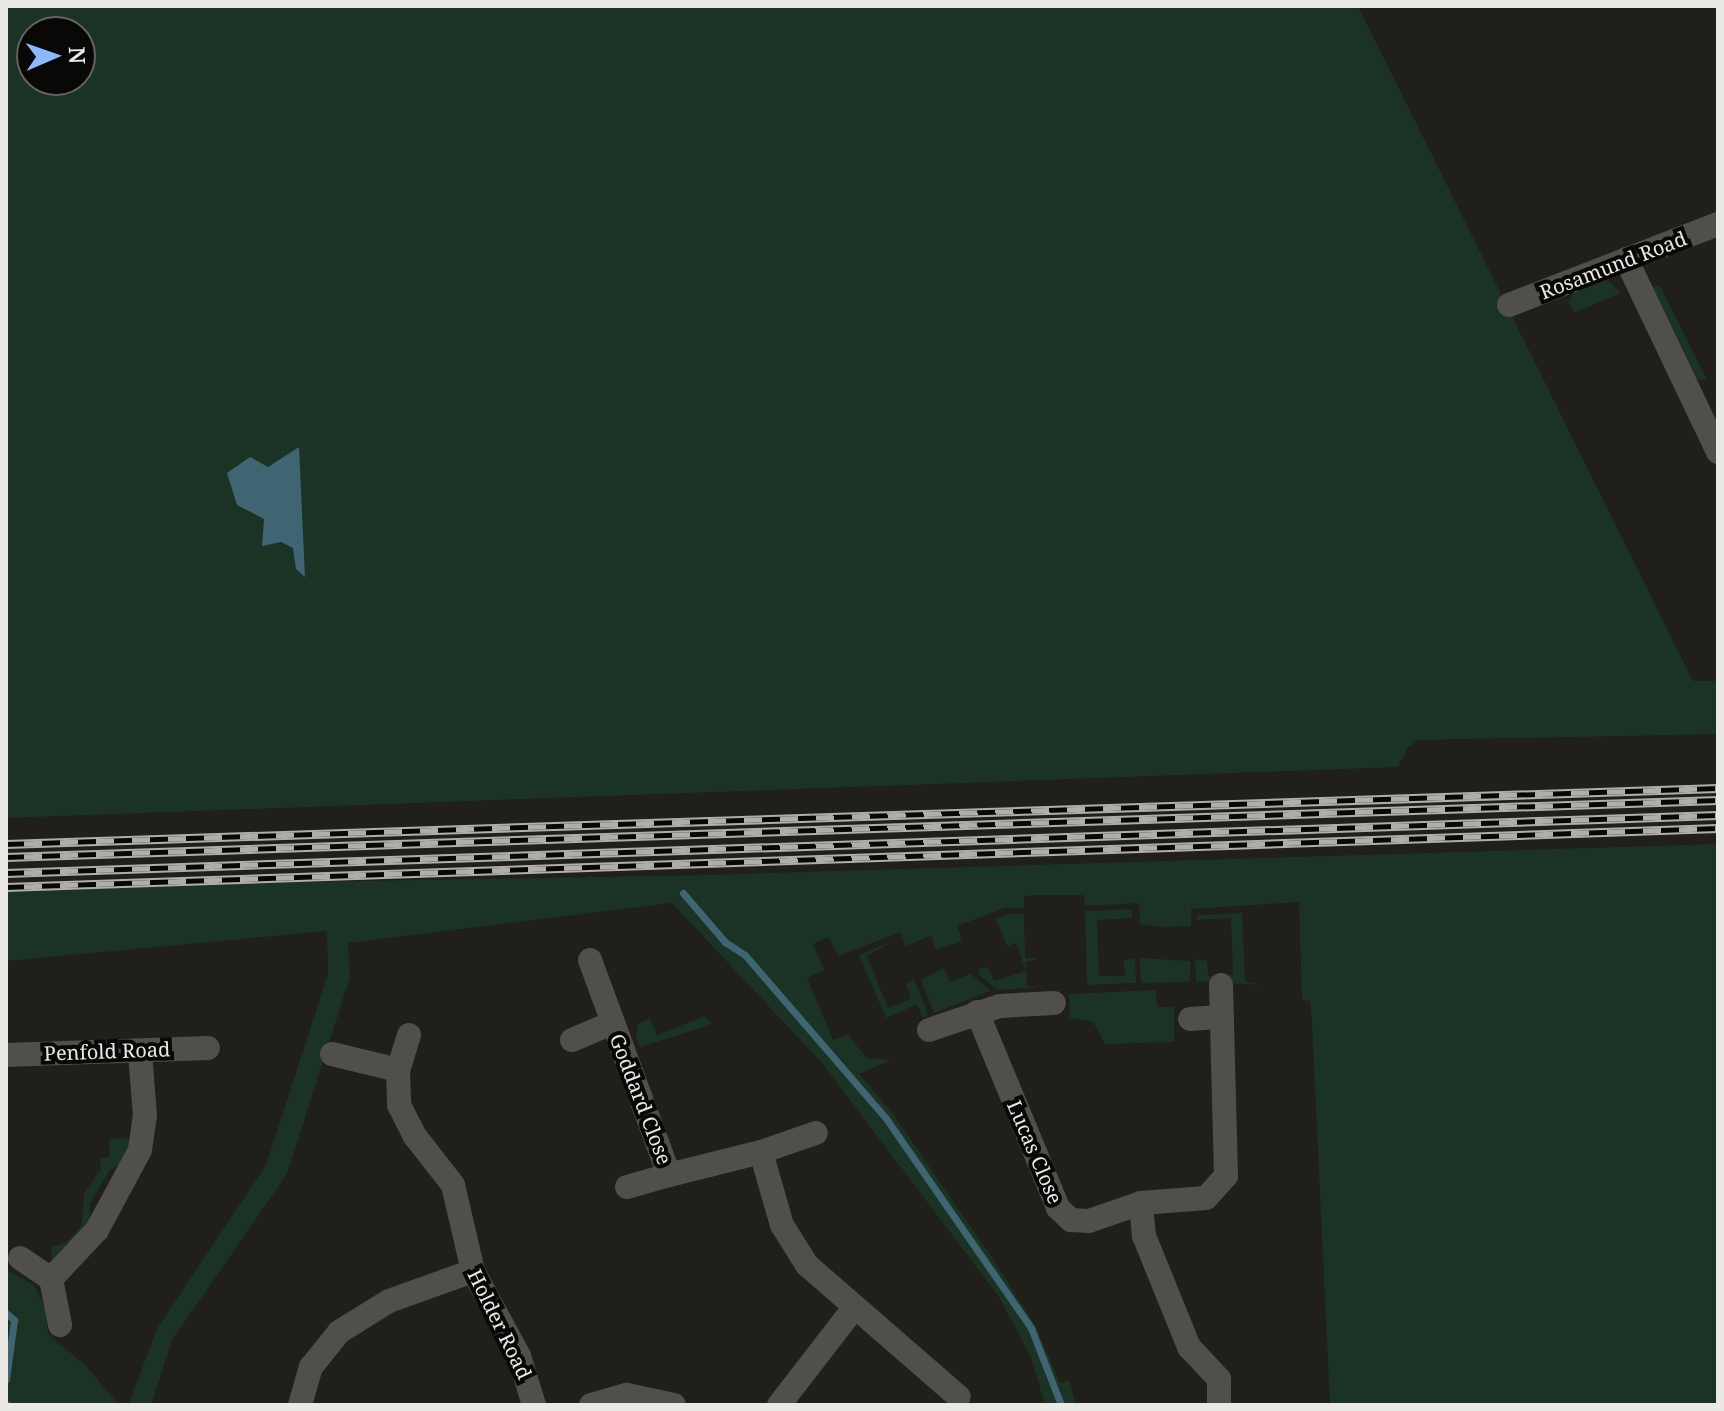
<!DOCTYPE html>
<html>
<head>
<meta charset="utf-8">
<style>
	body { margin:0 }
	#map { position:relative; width:1724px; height:1411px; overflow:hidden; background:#201f19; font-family:"Noto Serif",serif }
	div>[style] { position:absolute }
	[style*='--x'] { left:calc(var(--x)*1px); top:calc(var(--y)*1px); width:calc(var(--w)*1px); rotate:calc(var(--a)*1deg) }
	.green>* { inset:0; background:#1b3325 }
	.water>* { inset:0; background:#3f6472 }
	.stream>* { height:7px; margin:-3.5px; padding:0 3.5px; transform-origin:3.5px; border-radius:3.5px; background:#3f6472 }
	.street>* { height:24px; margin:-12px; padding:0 12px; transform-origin:12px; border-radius:12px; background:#514f49 }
	.rail>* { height:9px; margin-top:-4.5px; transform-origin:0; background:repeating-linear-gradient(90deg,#090807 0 18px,#afaeaa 0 36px); box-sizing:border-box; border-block:2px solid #afaeaa }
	span { translate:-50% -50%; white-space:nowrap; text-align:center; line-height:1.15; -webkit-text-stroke:8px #090807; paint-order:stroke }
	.street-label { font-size:20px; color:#eae9e6 }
	.frame { position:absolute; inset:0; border:8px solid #eae9e6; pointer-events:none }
	.north { position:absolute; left:16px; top:16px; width:80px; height:80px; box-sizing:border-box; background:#090807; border:2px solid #636260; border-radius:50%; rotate:88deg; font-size:22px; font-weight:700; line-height:32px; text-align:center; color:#eae9e6 }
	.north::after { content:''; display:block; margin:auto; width:28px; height:36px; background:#8cb9fc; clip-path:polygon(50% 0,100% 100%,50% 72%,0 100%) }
</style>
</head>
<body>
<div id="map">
	<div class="green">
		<div style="clip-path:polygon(evenodd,6px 6px,1358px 6px,1693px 681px,1718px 681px,1718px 734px,1419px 740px,1408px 747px,1398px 767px,6px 818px,6px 6px,32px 32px,80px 32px,80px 80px,32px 80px,32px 32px)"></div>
		<div style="clip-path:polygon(1604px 277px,1621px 293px,1574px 313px,1569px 303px,1574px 289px)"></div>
		<div style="clip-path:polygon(1660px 286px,1707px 380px,1696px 379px,1651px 287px)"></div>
		<div style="clip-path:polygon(1718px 844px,1718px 1405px,1330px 1405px,1312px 1022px,1310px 1001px,1302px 1000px,1299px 902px,1191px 909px,1191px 926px,1164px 927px,1140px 924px,1139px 903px,1085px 906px,1084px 895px,1035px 895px,1024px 896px,1024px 908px,1005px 908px,957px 926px,962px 941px,936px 950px,931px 936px,905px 946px,900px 932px,838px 956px,829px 937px,813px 944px,824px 970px,807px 978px,833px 1040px,848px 1034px,866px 1058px,892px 1060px,859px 1074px,891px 1111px,1001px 1271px,1036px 1327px,1060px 1383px,1069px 1380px,1076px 1405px,1045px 1405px,1031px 1357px,999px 1297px,823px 1064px,672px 903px,348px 943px,350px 977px,287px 1174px,172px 1340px,151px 1405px,128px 1405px,158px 1327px,266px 1165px,328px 974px,327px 931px,6px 961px,6px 887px,708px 875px)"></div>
		<div style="clip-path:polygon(1132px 909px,1132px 918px,1097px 920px,1099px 976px,1125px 976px,1124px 960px,1135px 958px,1136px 983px,1087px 985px,1085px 911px)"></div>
		<div style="clip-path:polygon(1242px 913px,1245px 982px,1263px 985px,1196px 981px,1195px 959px,1207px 961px,1208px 976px,1233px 975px,1231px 918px,1197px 920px,1197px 915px)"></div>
		<div style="clip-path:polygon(1007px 914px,1024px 914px,1025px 958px,1042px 958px,1026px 962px,1027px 987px,1043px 987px,997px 990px,980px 975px,978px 969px,988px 967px,994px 981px,1026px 971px,1016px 943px,1007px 946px,996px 919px)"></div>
		<div style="clip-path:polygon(897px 939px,867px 956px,888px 1008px,911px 999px,906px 984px,914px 979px,928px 1015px,923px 1018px,917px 1004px,886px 1018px,859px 955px)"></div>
		<div style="clip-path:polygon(1140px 958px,1190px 961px,1190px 982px,1141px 983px)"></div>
		<div style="clip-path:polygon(944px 968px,950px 982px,971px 974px,990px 991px,934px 1013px,921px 980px)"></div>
		<div style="clip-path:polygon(1156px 990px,1157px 1007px,1174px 1007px,1174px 1042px,1105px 1044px,1093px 1022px,1070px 1018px,1069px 994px)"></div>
		<div style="clip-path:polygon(705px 1016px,711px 1023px,707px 1026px,640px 1047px,636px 1037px,638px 1024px,650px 1018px,657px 1035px)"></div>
		<div style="clip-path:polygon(127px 1138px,133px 1142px,126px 1161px,110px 1170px,89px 1205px,91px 1222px,52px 1261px,51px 1247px,66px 1243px,82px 1225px,84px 1193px,101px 1169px,100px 1159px,110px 1157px,109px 1139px)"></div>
		<div style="clip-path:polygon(6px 1270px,34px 1285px,46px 1309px,48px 1334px,86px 1366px,119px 1405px,6px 1405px)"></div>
	</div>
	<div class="water">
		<div style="clip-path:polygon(299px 447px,305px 577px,296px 569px,293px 548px,281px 542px,262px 546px,264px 519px,237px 505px,227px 473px,250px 457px,268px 467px)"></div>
	</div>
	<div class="stream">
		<div style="--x:683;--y:893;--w:65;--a:49.4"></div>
		<div style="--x:725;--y:942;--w:24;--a:33"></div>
		<div style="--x:745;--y:955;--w:214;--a:49.2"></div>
		<div style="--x:885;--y:1117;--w:257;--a:55.3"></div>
		<div style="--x:1031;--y:1328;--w:83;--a:68.7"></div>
		<div style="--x:6;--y:1313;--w:11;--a:41"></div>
		<div style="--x:14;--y:1320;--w:60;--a:97.7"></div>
		<div style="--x:6;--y:1404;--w:2;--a:27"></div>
	</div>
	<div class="street">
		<div style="--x:1626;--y:259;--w:214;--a:64.5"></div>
		<div style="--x:1509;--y:305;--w:224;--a:-21.2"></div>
		<div style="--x:590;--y:960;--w:229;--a:69.8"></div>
		<div style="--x:669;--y:1175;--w:95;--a:-14"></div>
		<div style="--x:761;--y:1152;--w:76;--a:74"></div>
		<div style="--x:782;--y:1225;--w:47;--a:58"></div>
		<div style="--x:807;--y:1265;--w:201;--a:41"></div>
		<div style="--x:977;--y:1012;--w:212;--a:67.5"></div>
		<div style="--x:1058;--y:1208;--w:18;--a:43"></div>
		<div style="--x:1071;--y:1220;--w:18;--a:3"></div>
		<div style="--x:1089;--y:1221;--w:55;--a:-19.1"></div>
		<div style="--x:1141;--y:1203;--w:33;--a:85"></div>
		<div style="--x:1144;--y:1236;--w:120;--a:67.9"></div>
		<div style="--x:1189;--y:1347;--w:44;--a:46.8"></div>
		<div style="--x:1219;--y:1379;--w:26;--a:90"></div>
		<div style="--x:1190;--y:1019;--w:32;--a:-4"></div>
		<div style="--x:929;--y:1030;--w:75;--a:-18.7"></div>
		<div style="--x:1000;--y:1006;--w:54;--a:-3.2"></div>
		<div style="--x:409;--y:1035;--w:37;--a:107"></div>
		<div style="--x:398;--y:1070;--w:35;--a:88"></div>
		<div style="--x:399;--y:1105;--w:34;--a:63"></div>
		<div style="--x:414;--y:1135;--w:63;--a:52"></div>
		<div style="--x:453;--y:1185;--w:88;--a:76.9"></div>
		<div style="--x:473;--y:1271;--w:97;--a:61.6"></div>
		<div style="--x:519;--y:1356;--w:51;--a:73"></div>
		<div style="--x:572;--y:1040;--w:43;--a:-23"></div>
		<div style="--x:332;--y:1054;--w:68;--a:13.6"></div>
		<div style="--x:6;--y:1055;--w:202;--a:-2"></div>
		<div style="--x:761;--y:1152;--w:58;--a:-19.1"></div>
		<div style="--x:627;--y:1187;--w:44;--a:-15.9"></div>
		<div style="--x:1141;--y:1203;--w:65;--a:-4.4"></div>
		<div style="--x:1206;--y:1198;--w:30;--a:-48"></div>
		<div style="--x:1226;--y:1176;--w:191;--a:-91.5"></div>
		<div style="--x:20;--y:1258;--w:37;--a:34"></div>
		<div style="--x:51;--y:1279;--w:47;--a:78.9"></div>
		<div style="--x:51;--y:1279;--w:67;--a:-46.8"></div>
		<div style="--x:97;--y:1230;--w:91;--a:-61.7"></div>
		<div style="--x:140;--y:1150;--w:34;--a:-82"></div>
		<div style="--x:145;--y:1116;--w:64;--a:-94.5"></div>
		<div style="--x:300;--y:1405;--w:40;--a:-74"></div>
		<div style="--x:311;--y:1367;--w:45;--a:-51.3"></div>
		<div style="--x:339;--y:1332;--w:59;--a:-31.8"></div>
		<div style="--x:389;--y:1301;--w:89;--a:-19.7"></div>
		<div style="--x:591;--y:1405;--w:37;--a:-16"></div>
		<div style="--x:627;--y:1395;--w:48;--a:12"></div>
		<div style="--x:779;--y:1405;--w:123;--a:-52.3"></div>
	</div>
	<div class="rail">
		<div style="--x:6;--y:844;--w:1713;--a:-1.87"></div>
		<div style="--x:6;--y:857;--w:1713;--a:-1.91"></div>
		<div style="--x:6;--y:873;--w:1713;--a:-1.94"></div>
		<div style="--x:6;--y:887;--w:1713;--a:-1.97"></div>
	</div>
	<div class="street-label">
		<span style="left:1613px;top:265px;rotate:-21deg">Rosamund Road</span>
		<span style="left:107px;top:1051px;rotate:-2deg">Penfold Road</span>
		<span style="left:641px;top:1099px;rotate:69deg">Goddard Close</span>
		<span style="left:1035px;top:1152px;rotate:67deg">Lucas Close</span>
		<span style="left:500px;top:1324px;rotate:64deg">Holder Road</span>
	</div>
	<div class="frame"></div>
	<div class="north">N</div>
</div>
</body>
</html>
